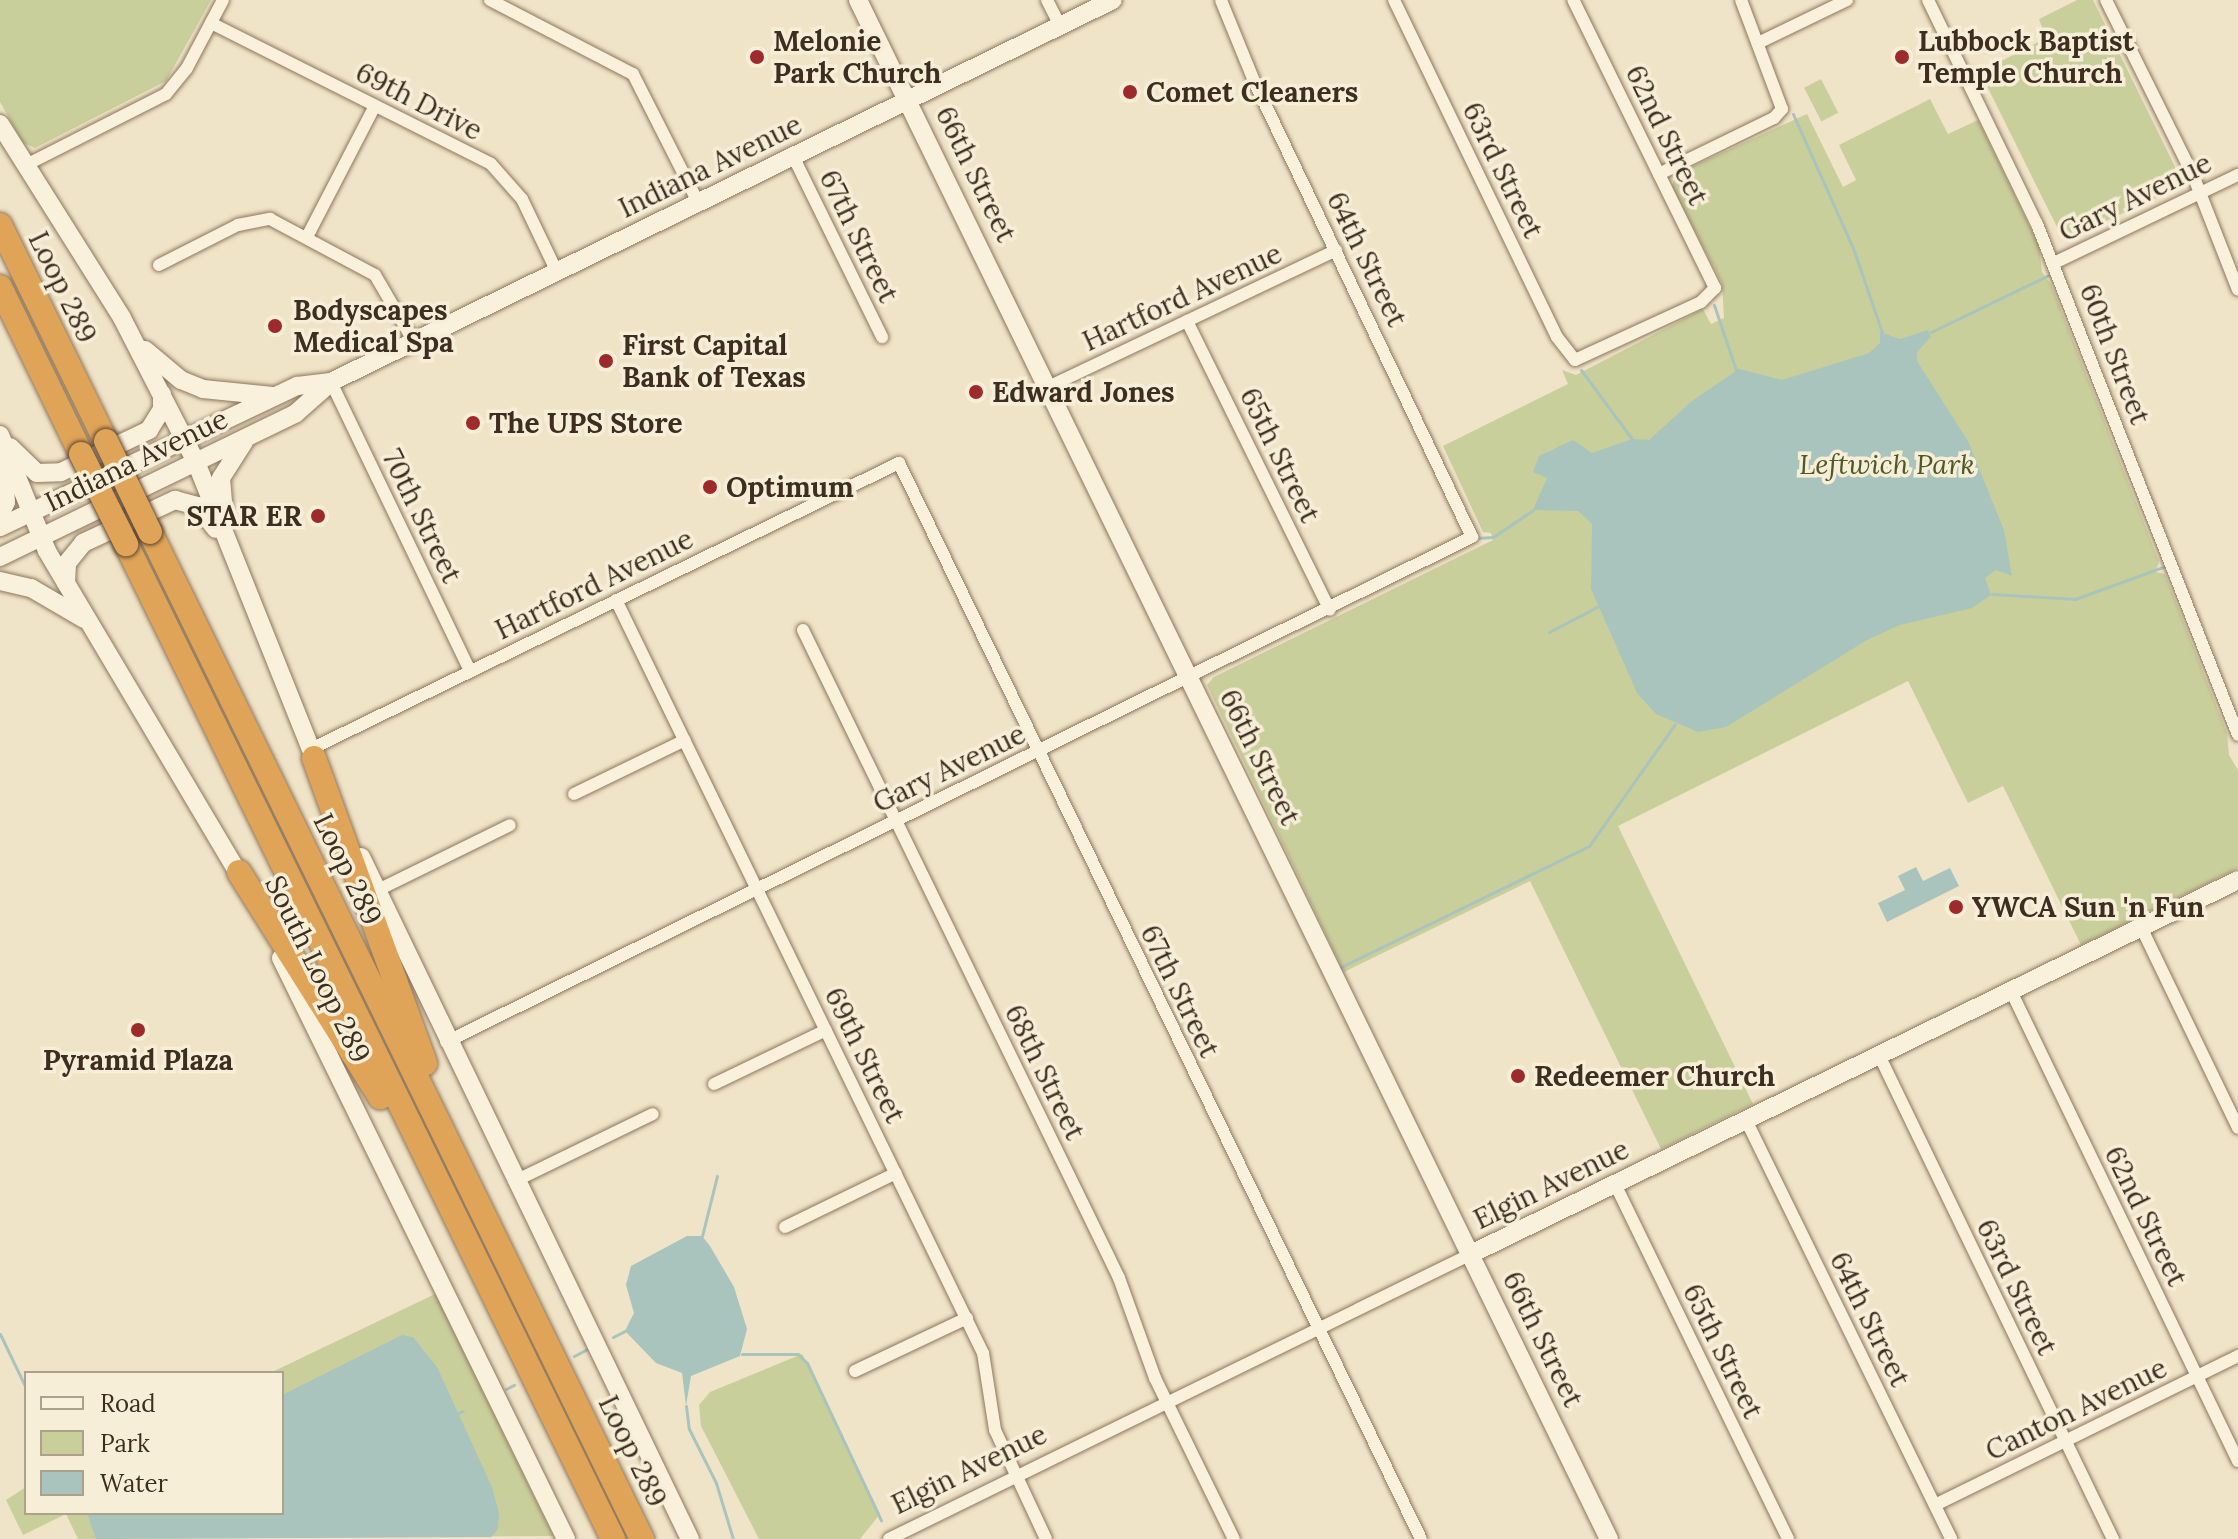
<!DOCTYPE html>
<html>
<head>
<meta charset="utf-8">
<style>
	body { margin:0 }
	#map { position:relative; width:2238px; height:1539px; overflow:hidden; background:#f0e4c8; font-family:Lora,serif }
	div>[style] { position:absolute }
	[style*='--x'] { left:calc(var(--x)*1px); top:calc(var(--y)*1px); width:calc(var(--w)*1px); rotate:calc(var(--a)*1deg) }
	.green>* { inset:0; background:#c9cf9b; transform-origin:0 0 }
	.water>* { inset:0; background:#a9c4bc }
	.stream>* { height:3px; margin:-1.5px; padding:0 1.5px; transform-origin:1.5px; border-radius:1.5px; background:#a9c4bc }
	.roads { filter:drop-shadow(0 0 2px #8d765c) drop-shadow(0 0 2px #8d765c) }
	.street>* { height:12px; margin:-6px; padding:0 6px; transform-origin:6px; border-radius:6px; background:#faf1dc }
	.secondary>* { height:18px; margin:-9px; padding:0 9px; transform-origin:9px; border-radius:9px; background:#faf1dc }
	.highway>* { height:24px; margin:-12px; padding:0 12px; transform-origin:12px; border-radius:12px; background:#e0a458 }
	.bridges { filter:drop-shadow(0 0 2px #5b4430) drop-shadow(0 0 2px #5b4430) }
	.highway-bridge>* { height:24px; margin:-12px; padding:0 12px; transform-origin:12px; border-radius:12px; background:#e0a458 }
	.dots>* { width:22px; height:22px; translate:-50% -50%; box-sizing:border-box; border:4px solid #f7eed8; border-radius:50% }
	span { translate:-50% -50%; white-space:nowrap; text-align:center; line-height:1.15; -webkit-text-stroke:7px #f7eed8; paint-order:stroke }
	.poi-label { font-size:28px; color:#3d2e20; font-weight:700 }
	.left { translate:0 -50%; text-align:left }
	.right { translate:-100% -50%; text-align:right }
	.street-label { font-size:28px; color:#3d2e20 }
	.park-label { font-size:28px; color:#4d5a26; font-style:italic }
	.legend { position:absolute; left:24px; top:1371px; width:260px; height:144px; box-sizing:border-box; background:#f7eed8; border:2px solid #ada18e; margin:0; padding:10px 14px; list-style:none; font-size:24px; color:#3d2e20 }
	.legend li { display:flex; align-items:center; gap:16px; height:40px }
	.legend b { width:40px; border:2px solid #ada18e }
</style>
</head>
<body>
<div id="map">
	<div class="green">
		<div style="clip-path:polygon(0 0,211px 0,166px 81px,35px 148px,23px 143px,0 102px)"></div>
		<div style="clip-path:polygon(2077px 0,2093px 0,2180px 177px,2178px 188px,2069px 238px,2062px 237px,1980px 72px,2046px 38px,2039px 19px)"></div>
		<div style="left:1821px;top:79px;width:38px;height:19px;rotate:63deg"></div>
		<div style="clip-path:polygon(1930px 99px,1948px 134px,1978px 120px,2039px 246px,2042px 272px,2051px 284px,2159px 561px,2156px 572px,2165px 574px,2227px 733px,2229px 755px,2238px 770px,2238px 868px,2081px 945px,2003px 786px,1968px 803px,1908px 681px,1618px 826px,1753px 1104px,1661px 1149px,1530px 881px,1344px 972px,1207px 685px,1214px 677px,1493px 540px,1491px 533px,1483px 532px,1443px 446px,1568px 384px,1562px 370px,1576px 375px,1703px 309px,1711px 324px,1724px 318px,1722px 283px,1672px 186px,1676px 174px,1807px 114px,1843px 187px,1856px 180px,1839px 145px)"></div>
		<div style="clip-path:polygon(435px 1294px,553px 1536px,78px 1539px,66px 1514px,23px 1535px,6px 1500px,26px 1487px,26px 1513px,282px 1513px,282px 1373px,270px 1373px)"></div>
		<div style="clip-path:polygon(802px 1354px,880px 1514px,860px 1539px,759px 1539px,701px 1426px,699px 1405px,710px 1392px)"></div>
	</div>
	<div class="water">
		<div style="clip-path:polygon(1928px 330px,1931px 337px,1917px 352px,1917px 361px,1968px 441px,2004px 530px,2012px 576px,1996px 570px,1985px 578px,1991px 595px,1972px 608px,1900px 625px,1867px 640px,1726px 727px,1698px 732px,1656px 714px,1637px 693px,1591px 589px,1592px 524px,1578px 511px,1533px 510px,1547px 478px,1533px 472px,1539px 456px,1573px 440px,1592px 453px,1632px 439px,1649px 440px,1692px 401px,1739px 369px,1782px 380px,1869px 353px,1880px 343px,1880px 332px,1900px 339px)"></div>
		<div style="clip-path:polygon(1916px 867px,1923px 881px,1950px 868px,1959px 886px,1887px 922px,1878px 903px,1905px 890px,1898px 876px)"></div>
		<div style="clip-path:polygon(687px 1236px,702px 1236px,710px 1246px,734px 1287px,747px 1329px,740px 1356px,691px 1376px,686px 1406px,682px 1373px,656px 1363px,625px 1331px,634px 1313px,626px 1285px,631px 1266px)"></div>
		<div style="clip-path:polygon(402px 1335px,413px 1337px,437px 1367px,492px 1487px,499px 1513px,498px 1529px,491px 1537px,96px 1539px,87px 1513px,282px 1513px,282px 1395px)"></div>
	</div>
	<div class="stream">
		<div style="--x:1793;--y:114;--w:147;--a:65.9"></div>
		<div style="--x:1853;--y:248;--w:89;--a:71"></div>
		<div style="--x:1714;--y:305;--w:69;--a:71.3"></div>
		<div style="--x:1931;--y:332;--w:131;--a:-25.8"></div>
		<div style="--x:1581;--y:370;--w:86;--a:53.5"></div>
		<div style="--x:1477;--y:538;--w:16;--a:-4"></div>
		<div style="--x:1493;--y:537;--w:48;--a:-34"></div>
		<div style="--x:1992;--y:594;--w:83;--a:3.4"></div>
		<div style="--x:2075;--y:599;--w:94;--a:-20"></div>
		<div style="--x:1549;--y:632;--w:56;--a:-27.5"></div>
		<div style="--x:1341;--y:967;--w:276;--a:-26"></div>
		<div style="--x:1589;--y:846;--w:149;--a:-54.8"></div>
		<div style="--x:702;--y:1236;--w:62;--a:-76"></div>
		<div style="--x:0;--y:1334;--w:60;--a:64.3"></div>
		<div style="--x:613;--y:1337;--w:13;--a:-27"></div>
		<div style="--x:742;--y:1354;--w:56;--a:0"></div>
		<div style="--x:798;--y:1354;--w:13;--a:45"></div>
		<div style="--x:807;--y:1363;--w:174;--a:64.8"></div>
		<div style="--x:574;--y:1356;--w:15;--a:-28"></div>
		<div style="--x:506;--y:1389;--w:9;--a:-27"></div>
		<div style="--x:686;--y:1406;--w:23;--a:83"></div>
		<div style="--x:689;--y:1429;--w:60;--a:63.4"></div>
		<div style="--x:716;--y:1483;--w:59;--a:73.1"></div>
		<div style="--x:458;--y:1413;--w:5;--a:-22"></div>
	</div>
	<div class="roads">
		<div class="street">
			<div style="--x:490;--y:0;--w:161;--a:27.4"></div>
			<div style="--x:633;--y:74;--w:144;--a:63.1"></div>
			<div style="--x:1047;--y:0;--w:29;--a:63"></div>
			<div style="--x:1394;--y:0;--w:374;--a:64.2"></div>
			<div style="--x:1557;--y:337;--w:29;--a:52"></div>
			<div style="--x:1575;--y:360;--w:139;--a:-24.7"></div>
			<div style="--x:1701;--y:302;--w:20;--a:-45"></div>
			<div style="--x:1715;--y:288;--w:321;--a:-116.2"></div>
			<div style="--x:1928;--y:0;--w:249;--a:64.1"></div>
			<div style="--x:2037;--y:224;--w:549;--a:68.53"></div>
			<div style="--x:2106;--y:0;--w:195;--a:63.6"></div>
			<div style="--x:2193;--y:175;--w:123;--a:68.6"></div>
			<div style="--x:211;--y:23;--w:313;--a:26.7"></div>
			<div style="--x:491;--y:164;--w:47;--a:48.5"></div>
			<div style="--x:522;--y:199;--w:81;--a:64.4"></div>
			<div style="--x:1758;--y:43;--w:99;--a:-25.8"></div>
			<div style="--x:793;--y:156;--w:202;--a:63.8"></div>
			<div style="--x:24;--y:166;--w:159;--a:-26.9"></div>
			<div style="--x:166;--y:94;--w:33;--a:-51"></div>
			<div style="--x:187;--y:68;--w:77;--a:-62.1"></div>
			<div style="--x:1659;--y:174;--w:128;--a:-26"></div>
			<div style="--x:1774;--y:118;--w:12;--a:-48"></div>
			<div style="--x:1782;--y:109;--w:116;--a:-110.6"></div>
			<div style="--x:308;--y:235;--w:145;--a:-62.6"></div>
			<div style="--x:2054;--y:263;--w:204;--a:-25.6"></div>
			<div style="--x:159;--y:265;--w:89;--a:-26.9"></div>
			<div style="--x:238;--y:225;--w:33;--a:-11"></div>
			<div style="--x:270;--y:219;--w:119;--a:28.1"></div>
			<div style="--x:375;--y:275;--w:78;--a:59.8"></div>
			<div style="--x:1187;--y:321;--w:322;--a:63.7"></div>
			<div style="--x:331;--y:382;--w:321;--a:64.3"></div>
			<div style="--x:1048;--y:387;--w:319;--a:-25.4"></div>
			<div style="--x:616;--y:600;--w:838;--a:64.02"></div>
			<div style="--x:983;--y:1353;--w:78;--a:81.1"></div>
			<div style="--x:995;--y:1430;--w:120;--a:64.9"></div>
			<div style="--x:803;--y:630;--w:721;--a:64"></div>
			<div style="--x:1119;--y:1278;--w:106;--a:70.2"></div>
			<div style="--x:1155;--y:1378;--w:179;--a:63.9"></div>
			<div style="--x:311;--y:749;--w:654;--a:-25.94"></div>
			<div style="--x:899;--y:463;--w:1196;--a:64.12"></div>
			<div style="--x:574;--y:794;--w:123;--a:-25.9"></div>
			<div style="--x:376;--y:891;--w:149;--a:-26.2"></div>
			<div style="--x:2141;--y:927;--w:223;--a:64.2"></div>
			<div style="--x:2011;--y:991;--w:522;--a:64.22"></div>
			<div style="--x:446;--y:1042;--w:1144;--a:-26.21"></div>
			<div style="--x:1472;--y:537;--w:505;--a:-115.55"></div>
			<div style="--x:1254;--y:81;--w:87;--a:-112.2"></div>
			<div style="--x:1879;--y:1055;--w:538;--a:64.2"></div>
			<div style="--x:714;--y:1084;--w:124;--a:-25.7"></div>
			<div style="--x:1746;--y:1120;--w:466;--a:63.9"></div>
			<div style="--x:515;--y:1181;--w:153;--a:-25.9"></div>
			<div style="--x:1615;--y:1184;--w:395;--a:64"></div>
			<div style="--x:785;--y:1227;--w:123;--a:-25.9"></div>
			<div style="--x:855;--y:1371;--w:124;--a:-25.3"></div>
			<div style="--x:1935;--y:1505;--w:338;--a:-26.2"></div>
			<div style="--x:889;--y:1539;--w:648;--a:-26.09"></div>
		</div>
		<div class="secondary">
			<div style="--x:858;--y:0;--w:1712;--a:63.99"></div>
			<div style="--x:0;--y:124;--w:229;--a:57.8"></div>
			<div style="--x:122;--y:318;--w:162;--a:62.8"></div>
			<div style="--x:196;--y:462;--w:331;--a:68.2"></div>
			<div style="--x:145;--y:350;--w:47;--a:39.8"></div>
			<div style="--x:181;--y:380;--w:24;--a:22"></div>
			<div style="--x:203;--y:389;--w:70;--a:5.7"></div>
			<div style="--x:0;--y:435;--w:125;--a:67.9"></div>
			<div style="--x:47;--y:551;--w:384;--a:59.3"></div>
			<div style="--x:10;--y:447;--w:37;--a:44"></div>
			<div style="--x:37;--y:473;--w:24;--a:-2"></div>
			<div style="--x:61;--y:472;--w:98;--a:-25.5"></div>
			<div style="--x:149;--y:430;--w:25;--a:-58"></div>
			<div style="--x:162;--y:409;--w:15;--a:-90"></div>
			<div style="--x:224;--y:513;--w:35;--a:-95"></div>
			<div style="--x:221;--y:478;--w:43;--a:-57.4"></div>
			<div style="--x:0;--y:514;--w:13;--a:-63"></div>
			<div style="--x:6;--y:502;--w:39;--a:-94"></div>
			<div style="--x:0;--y:527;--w:329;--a:-25.4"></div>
			<div style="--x:297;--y:386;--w:34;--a:-7"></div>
			<div style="--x:331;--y:382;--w:870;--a:-26.04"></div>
			<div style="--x:0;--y:557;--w:329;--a:-25.9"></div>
			<div style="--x:296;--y:413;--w:47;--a:-41.5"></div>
			<div style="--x:0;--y:581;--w:32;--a:13"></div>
			<div style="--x:31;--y:588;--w:61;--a:30.3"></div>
			<div style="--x:66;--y:583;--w:20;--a:-87"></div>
			<div style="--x:67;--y:563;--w:26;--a:-51"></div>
			<div style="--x:83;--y:543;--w:102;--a:-25.1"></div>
			<div style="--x:175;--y:500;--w:24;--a:15"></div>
			<div style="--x:198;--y:506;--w:29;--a:52"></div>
			<div style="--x:361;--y:857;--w:757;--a:64.25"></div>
			<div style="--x:281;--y:958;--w:647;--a:63.87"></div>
			<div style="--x:1471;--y:1254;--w:853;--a:-25.99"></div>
		</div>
		<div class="highway">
			<div style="--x:0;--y:225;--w:241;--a:63.9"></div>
			<div style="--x:0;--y:287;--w:186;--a:64.1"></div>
			<div style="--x:150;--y:532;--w:1121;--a:63.96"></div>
			<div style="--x:126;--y:544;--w:1108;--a:63.92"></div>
			<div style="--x:314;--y:758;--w:325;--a:70"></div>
			<div style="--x:239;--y:872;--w:266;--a:57.9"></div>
		</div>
	</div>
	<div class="bridges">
		<div class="highway-bridge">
			<div style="--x:106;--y:441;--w:101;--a:64.2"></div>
			<div style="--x:81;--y:454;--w:101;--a:63.4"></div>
		</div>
	</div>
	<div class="dots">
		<div style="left:757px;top:57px;background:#9e2a2b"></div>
		<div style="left:1902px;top:57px;background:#9e2a2b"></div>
		<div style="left:1130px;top:92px;background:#9e2a2b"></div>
		<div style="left:275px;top:326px;background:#9e2a2b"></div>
		<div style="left:606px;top:361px;background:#9e2a2b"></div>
		<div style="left:976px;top:392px;background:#9e2a2b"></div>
		<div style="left:473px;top:423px;background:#9e2a2b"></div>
		<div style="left:710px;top:487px;background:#9e2a2b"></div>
		<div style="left:318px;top:516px;background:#9e2a2b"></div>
		<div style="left:1956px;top:907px;background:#9e2a2b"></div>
		<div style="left:138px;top:1030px;background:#9e2a2b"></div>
		<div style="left:1518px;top:1076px;background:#9e2a2b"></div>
	</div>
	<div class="poi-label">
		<span class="left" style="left:773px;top:57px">Melonie<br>Park Church</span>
		<span class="left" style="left:1918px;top:57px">Lubbock Baptist<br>Temple Church</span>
		<span class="left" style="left:1146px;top:92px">Comet Cleaners</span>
		<span class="left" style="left:293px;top:326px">Bodyscapes<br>Medical Spa</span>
		<span class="left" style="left:622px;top:361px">First Capital<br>Bank of Texas</span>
		<span class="left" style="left:992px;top:392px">Edward Jones</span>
		<span class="left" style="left:489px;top:423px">The UPS Store</span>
		<span class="left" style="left:726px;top:487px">Optimum</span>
		<span class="right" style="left:302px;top:516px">STAR ER</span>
		<span class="left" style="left:1972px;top:907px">YWCA Sun 'n Fun</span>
		<span style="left:138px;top:1060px">Pyramid Plaza</span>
		<span class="left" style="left:1534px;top:1076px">Redeemer Church</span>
	</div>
	<div class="street-label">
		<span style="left:419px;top:101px;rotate:27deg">69th Drive</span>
		<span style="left:1667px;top:135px;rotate:64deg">62nd Street</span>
		<span style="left:710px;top:166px;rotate:-26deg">Indiana Avenue</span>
		<span style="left:1503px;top:170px;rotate:64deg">63rd Street</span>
		<span style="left:976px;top:174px;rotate:64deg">66th Street</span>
		<span style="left:2135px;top:197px;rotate:-26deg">Gary Avenue</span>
		<span style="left:859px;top:236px;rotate:64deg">67th Street</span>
		<span style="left:1367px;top:259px;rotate:64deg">64th Street</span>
		<span style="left:63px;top:287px;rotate:64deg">Loop 289</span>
		<span style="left:1182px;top:297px;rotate:-25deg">Hartford Avenue</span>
		<span style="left:2115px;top:354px;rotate:69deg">60th Street</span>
		<span style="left:1280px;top:455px;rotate:64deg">65th Street</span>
		<span style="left:136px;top:460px;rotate:-26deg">Indiana Avenue</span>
		<span style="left:422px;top:516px;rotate:64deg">70th Street</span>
		<span style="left:594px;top:584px;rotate:-26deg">Hartford Avenue</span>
		<span style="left:1260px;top:757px;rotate:64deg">66th Street</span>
		<span style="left:949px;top:768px;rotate:-26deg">Gary Avenue</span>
		<span style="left:348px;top:869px;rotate:64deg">Loop 289</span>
		<span style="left:318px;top:969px;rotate:64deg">South Loop 289</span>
		<span style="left:1180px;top:991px;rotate:64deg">67th Street</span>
		<span style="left:865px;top:1055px;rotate:64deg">69th Street</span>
		<span style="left:1045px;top:1072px;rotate:64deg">68th Street</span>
		<span style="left:1551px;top:1184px;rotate:-26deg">Elgin Avenue</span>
		<span style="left:2146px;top:1216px;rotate:64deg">62nd Street</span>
		<span style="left:2017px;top:1287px;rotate:64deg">63rd Street</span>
		<span style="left:1870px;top:1319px;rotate:64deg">64th Street</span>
		<span style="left:1543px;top:1339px;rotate:64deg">66th Street</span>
		<span style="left:1723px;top:1351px;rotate:64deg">65th Street</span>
		<span style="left:2076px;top:1409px;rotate:-26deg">Canton Avenue</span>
		<span style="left:633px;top:1451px;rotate:64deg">Loop 289</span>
		<span style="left:969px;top:1469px;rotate:-26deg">Elgin Avenue</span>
	</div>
	<div class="park-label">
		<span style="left:1887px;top:464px">Leftwich Park</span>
	</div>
	<ul class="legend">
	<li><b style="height:10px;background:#faf1dc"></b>Road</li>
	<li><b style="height:22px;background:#c9cf9b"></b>Park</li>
	<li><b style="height:22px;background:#a9c4bc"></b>Water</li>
	</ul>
</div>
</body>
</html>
